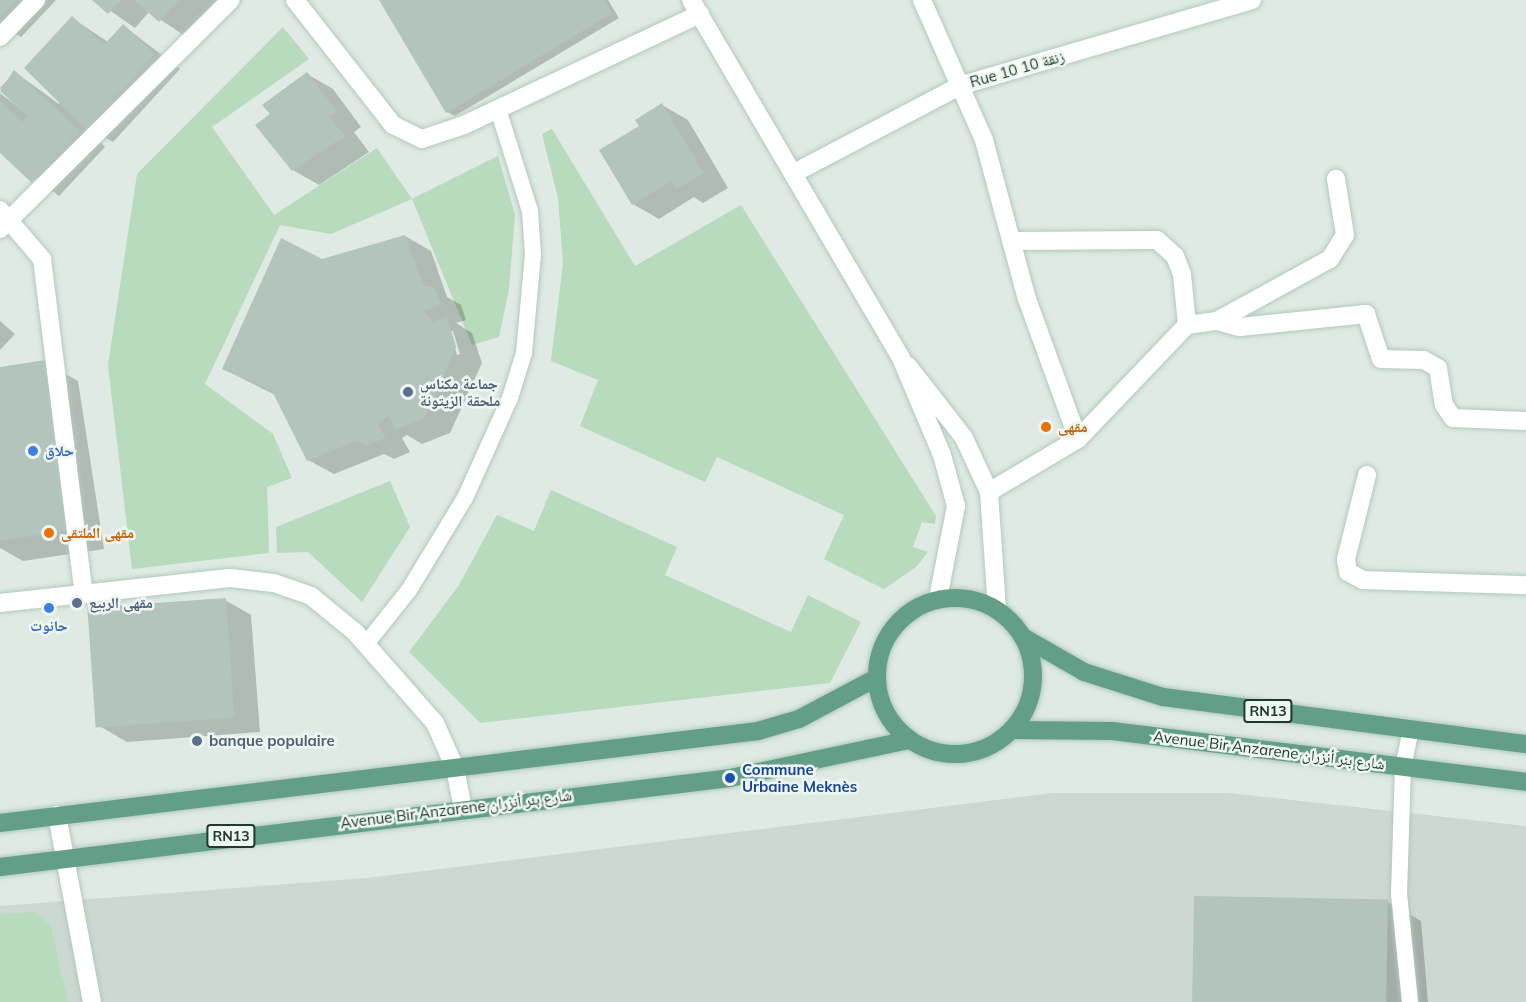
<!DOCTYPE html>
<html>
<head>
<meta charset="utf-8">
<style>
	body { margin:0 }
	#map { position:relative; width:1526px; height:1002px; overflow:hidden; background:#deeae3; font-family:Mulish,"Noto Naskh Arabic",sans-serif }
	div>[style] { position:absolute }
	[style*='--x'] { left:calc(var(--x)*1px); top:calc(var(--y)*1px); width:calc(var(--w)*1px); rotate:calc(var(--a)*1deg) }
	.built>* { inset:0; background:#ccd9d2 }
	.green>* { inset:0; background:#b7dbbc }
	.shadow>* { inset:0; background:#0003 }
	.building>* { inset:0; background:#b3c4bc; transform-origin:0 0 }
	.roads { filter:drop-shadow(0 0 2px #b1c9be) drop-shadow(0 0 2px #b1c9be) }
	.lane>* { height:16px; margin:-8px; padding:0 8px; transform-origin:8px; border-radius:8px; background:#fff }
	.street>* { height:18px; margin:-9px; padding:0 9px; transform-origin:9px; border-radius:9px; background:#fff }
	.secondary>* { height:18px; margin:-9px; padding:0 9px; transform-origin:9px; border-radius:9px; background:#fff }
	.primary>* { height:18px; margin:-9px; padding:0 9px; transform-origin:9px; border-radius:9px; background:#639f88 }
	.primary>.ring { margin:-9px; padding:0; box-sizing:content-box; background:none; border:18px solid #639f88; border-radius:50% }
	.dots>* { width:16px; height:16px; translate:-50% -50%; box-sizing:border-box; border:3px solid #eef6f1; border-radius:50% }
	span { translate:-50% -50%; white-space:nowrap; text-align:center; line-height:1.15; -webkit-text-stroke:5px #eef6f1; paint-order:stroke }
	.shield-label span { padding:2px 4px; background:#eef6f1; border:2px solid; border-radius:4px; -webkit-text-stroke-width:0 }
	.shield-label { font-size:14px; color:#20392f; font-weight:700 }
	.street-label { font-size:15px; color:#20392f }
	.service-label { font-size:15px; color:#4e5e75; font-weight:700 }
	.left { translate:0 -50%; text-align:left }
	.food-label { font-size:15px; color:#c56008; font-weight:700 }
	.shop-label { font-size:15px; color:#366cbe; font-weight:700 }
	.transit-label { font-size:15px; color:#164399; font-weight:700 }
</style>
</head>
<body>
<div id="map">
	<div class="built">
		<div style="clip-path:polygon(1052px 793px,1229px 793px,1526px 826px,1526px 1002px,0 1002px,0 906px,367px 878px)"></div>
	</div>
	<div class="green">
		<div style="clip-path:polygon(283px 27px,309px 59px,212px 127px,274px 215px,377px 148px,412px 199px,498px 156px,515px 215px,509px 289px,499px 337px,472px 345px,412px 199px,331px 234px,280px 225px,205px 384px,273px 434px,292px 478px,267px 487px,269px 553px,132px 569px,108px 365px,137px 174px)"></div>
		<div style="clip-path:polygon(552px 129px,635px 266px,741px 205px,936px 516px,935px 524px,922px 522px,913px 547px,928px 552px,916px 567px,884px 589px,824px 559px,844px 515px,717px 457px,705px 482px,580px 426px,598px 380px,551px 361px,563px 263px,558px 198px,542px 134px)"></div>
		<div style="clip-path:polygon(390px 481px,410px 527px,362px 602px,308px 552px,277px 553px,276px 527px)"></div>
		<div style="clip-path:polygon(551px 490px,677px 547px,665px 575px,791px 632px,808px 595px,861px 622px,830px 683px,480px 723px,409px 652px,459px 585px,497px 515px,534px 531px)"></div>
		<div style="clip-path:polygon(35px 912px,51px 926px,68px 1002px,0 1002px,0 914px)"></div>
	</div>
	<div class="shadow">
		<div style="clip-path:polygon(0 0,56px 0,21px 37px,0 25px)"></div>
		<div style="clip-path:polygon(95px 0,218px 0,185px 36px,149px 12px,135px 28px)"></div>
		<div style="clip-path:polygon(381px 0,608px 0,619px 18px,455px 116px,447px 112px)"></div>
		<div style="clip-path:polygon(72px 18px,108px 42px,124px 26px,180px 69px,113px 142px,84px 126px,105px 147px,59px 196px,0 151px,0 93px,30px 116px,0 88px,15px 72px,59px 104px)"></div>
		<div style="clip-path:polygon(307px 74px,333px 89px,361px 127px,354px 132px,369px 152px,319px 185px,293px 170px)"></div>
		<div style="clip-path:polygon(662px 105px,688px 120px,728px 188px,703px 203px,694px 197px,659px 219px,633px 204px,641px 127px)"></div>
		<div style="clip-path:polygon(evenodd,405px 236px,431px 251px,447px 297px,461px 305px,466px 320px,456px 323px,472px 333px,482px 363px,450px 433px,422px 444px,407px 435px,402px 438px,410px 452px,394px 459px,384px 454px,334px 474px,308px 460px,275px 395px,223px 369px,322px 261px,405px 236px,450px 331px,453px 331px,460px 354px,457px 355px,450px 331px)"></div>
		<div style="clip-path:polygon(0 321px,15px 334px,0 350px)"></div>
		<div style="clip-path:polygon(44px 362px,78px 381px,104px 549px,23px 561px,0 548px,0 369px)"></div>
		<div style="clip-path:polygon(225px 600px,251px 615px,260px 732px,127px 742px,101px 727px)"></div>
		<div style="clip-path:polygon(1388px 902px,1421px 921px,1428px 1002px,1194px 1002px)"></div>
	</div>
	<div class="building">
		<div style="clip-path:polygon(0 0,17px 0,0 18px)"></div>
		<div style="clip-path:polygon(92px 0,121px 0,108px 14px)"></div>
		<div style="clip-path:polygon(134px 0,179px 0,159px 22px)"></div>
		<div style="clip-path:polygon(379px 0,604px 0,612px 13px,446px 113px)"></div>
		<div style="clip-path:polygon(72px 16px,104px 45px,123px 24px,155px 54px,86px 129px,24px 68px)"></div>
		<div style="clip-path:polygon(14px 70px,80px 131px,32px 183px,0 153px,0 101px,22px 122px,28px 116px,0 91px)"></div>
		<div style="clip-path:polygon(307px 72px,337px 111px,329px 117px,345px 136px,292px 171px,255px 125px,270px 114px,262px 105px)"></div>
		<div style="clip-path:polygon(662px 103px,704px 173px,677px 189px,672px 181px,632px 205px,599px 150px,639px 126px,635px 120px)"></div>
		<div style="clip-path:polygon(405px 235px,423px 285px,435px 288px,441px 305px,423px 311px,433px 322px,447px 316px,456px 347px,425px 418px,395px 430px,389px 416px,377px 423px,386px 438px,367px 445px,357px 441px,307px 461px,272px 391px,222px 369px,281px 238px,322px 259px)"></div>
		<div style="clip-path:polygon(45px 360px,71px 530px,0 541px,0 367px)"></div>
		<div style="left:226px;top:598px;width:120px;height:139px;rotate:86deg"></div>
		<div style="left:1194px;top:896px;width:194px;height:106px;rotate:1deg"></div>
	</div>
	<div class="roads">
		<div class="lane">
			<div style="--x:366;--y:644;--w:69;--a:-51.5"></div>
			<div style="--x:409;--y:590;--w:108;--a:-58.7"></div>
			<div style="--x:465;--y:498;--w:110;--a:-65.8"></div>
			<div style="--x:510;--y:398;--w:47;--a:-72.7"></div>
			<div style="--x:524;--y:353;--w:98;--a:-84.8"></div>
			<div style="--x:533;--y:255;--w:44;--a:-93.9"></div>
			<div style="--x:530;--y:211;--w:107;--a:-107.4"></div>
			<div style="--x:1410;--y:1002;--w:109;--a:-95.8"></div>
			<div style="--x:1399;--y:894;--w:127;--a:-88.2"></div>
			<div style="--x:1403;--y:767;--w:38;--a:-78"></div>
		</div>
		<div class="street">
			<div style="--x:295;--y:0;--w:159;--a:51.9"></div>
			<div style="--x:393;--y:125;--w:32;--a:26"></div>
			<div style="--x:422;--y:139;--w:44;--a:-18.4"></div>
			<div style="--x:464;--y:125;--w:261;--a:-25.2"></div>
			<div style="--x:922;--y:0;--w:153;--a:66.1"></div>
			<div style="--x:984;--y:140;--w:165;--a:74.9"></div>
			<div style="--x:1027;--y:299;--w:149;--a:70"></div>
			<div style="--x:0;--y:37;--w:52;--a:-45.8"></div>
			<div style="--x:796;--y:172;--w:187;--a:-27.7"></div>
			<div style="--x:962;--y:85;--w:302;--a:-16.3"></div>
			<div style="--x:0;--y:210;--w:65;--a:49.4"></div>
			<div style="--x:42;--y:259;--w:338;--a:82.9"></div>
			<div style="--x:0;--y:229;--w:325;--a:-44.8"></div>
			<div style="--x:1011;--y:241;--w:146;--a:-0.4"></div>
			<div style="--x:1157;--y:240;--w:24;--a:42"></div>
			<div style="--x:1175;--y:256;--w:19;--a:69"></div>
			<div style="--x:1182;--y:274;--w:51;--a:84.4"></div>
			<div style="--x:1217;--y:321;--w:24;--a:15"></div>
			<div style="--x:1240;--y:327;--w:127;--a:-5.9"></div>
			<div style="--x:1366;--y:314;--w:47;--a:71.6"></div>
			<div style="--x:1381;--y:359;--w:43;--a:1.3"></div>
			<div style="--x:1424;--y:360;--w:16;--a:30"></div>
			<div style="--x:1438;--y:368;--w:37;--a:81"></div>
			<div style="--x:1444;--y:405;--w:16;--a:55"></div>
			<div style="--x:1453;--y:418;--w:73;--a:2.4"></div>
			<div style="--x:1367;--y:475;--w:87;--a:104"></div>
			<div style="--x:1346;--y:559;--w:13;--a:81"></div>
			<div style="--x:1348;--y:572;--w:17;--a:28"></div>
			<div style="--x:1363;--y:580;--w:163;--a:1.8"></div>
			<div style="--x:989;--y:492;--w:104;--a:-30.8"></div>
			<div style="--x:1078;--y:439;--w:158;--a:-46.3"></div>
			<div style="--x:1187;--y:325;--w:30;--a:-8"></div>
			<div style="--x:1217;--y:321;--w:129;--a:-28.8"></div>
			<div style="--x:1330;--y:259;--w:28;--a:-58"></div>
			<div style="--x:1345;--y:235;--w:57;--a:-99.1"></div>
			<div style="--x:0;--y:603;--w:231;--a:-6.2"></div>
			<div style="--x:230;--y:578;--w:44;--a:6.5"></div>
			<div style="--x:274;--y:583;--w:39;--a:19"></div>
			<div style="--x:311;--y:596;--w:57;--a:39.3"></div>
			<div style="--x:355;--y:632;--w:121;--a:48.7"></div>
			<div style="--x:435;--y:723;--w:49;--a:66"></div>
			<div style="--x:455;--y:768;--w:42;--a:79"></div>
			<div style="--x:57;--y:815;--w:190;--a:79.4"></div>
		</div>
		<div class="secondary">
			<div style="--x:691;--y:0;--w:415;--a:59.6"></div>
			<div style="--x:901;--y:358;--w:105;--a:67.1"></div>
			<div style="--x:942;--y:455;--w:53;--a:74.6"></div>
			<div style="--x:956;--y:506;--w:95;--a:101"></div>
			<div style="--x:908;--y:366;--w:91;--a:52.1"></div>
			<div style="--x:964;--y:438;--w:60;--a:65.2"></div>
			<div style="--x:989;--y:492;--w:117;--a:86.1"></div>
		</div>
		<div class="primary">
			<div class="ring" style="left:877px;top:598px;width:138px;height:138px"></div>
			<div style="--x:1023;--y:637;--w:70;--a:29.8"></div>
			<div style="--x:1084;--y:672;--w:83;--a:17.6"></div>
			<div style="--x:1163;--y:697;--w:366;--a:7.4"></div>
			<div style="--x:1012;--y:730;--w:100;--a:0.6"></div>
			<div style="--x:1112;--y:731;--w:417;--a:7"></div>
			<div style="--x:0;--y:823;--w:764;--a:-6.92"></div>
			<div style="--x:758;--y:731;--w:43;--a:-16.3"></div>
			<div style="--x:799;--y:719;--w:87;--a:-28"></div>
			<div style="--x:0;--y:867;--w:735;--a:-6.95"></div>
			<div style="--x:730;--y:778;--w:183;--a:-12"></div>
		</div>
	</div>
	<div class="dots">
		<div style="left:408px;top:392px;background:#5c6f8a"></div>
		<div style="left:1046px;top:427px;background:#e8710a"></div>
		<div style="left:33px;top:451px;background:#3f7fe0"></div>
		<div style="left:49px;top:533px;background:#e8710a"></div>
		<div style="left:77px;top:603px;background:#5c6f8a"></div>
		<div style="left:49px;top:608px;background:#3f7fe0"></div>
		<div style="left:197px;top:741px;background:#5c6f8a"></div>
		<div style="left:730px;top:778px;background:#1a4fb4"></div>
	</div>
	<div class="shield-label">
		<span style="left:1268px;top:711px">RN13</span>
		<span style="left:231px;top:836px">RN13</span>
	</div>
	<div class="street-label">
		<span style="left:1017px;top:69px;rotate:-16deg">Rue 10 زنقة 10</span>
		<span style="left:1269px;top:750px;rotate:7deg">Avenue Bir Anzarene شارع بئر أنزران</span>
		<span style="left:456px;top:809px;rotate:-7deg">Avenue Bir Anzarene شارع بئر أنزران</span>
	</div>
	<div class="service-label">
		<span class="left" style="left:420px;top:392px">جماعة مكناس<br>ملحقة الزيتونة</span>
		<span class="left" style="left:89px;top:603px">مقهى الربيع</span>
		<span class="left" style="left:209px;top:741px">banque populaire</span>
	</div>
	<div class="food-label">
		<span class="left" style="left:1058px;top:427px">مقهى</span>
		<span class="left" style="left:61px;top:533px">مقهى الملتقى</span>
	</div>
	<div class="shop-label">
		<span class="left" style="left:45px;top:451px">حلاق</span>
		<span style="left:49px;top:626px">حانوت</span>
	</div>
	<div class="transit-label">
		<span class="left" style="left:742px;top:778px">Commune<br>Urbaine Meknès</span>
	</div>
</div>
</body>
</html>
